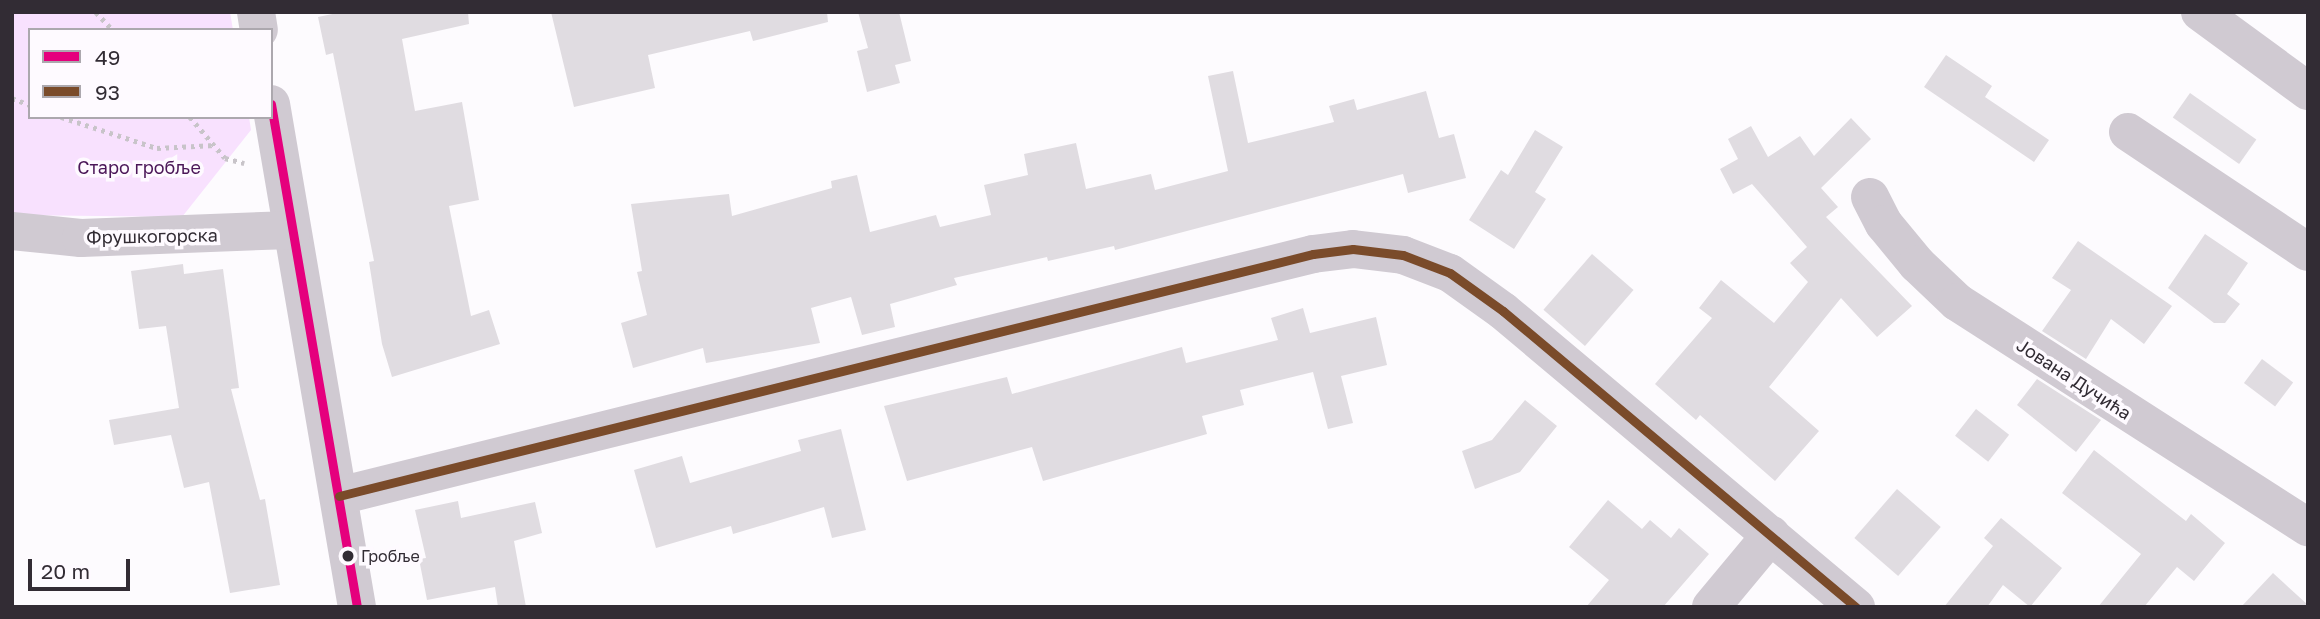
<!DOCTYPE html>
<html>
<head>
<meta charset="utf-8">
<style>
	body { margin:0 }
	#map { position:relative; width:2320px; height:619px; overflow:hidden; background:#fdfbfe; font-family:"Golos Text",sans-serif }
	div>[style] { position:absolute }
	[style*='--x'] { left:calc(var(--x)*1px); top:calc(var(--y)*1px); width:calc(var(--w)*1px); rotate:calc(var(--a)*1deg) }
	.green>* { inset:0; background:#f8e1fe }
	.building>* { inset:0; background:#e0dce1; transform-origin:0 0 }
	.path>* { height:4.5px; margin-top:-2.25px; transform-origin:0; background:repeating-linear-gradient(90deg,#c8c4c9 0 3.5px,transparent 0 8.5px) }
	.minor>* { height:38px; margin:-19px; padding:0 19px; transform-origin:19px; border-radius:19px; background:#d0cad2 }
	.bus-1>* { height:9px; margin:-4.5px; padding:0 4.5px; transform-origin:4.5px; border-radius:4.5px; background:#e5007d }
	.bus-2>* { height:9px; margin:-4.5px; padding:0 4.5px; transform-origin:4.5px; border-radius:4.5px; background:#7a4b2a }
	.dots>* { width:19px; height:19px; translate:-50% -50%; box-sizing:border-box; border:4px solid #fefaff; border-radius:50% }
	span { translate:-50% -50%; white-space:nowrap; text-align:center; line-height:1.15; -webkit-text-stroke:7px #fefaff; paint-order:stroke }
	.bus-label { font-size:16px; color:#322c34 }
	.left { translate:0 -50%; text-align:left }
	.park-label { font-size:18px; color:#4b1758 }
	.street-label { font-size:18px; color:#322c34 }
	.frame { position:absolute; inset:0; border:14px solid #322c34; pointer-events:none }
	.legend { position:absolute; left:28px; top:28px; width:245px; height:91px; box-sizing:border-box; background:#fefaff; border:2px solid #aca8ae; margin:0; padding:9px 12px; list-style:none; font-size:21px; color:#322c34 }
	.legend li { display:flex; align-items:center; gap:14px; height:35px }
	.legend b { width:35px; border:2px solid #aca8ae }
	.scale { position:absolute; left:28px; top:559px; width:102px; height:32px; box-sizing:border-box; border:4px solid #322c34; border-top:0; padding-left:9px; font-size:21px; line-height:24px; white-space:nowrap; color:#322c34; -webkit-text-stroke:5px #fefaff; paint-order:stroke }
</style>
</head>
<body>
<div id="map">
	<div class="green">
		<div style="clip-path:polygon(12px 12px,230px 12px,233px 30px,30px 30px,30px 117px,249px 117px,251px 130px,182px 217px,12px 215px)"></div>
	</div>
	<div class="building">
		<div style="clip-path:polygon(342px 12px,468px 12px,469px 24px,402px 39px,415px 111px,462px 102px,479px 200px,449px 206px,471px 316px,489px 310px,500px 344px,392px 377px,382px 344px,369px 262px,374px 261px,333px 53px,326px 55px,318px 17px)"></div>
		<div style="clip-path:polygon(551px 12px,827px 12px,828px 22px,753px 41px,750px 31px,648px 55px,655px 88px,574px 107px)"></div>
		<div style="clip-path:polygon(858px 12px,899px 12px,911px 61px,895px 65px,900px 83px,867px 92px,857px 51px,868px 48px)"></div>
		<div style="clip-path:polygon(1946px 55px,1992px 86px,1985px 97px,2049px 140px,2034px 162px,1924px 87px)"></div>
		<div style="clip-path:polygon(1233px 71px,1248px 143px,1334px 122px,1329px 106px,1354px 99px,1357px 110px,1426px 91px,1439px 138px,1454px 134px,1466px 178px,1408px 193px,1403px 174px,1115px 250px,1114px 246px,1048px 261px,1047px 257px,954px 278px,957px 285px,890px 304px,895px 327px,862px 335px,851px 297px,811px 308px,820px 343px,706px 363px,703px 348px,633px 368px,621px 323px,647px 315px,637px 272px,642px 271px,631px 204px,729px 194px,732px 216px,832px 188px,831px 181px,857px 175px,870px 232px,936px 215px,940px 227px,991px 215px,984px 185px,1028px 175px,1024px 154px,1076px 143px,1086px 189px,1151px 174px,1155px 190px,1228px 171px,1208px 76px)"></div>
		<div style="left:2190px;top:93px;width:81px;height:30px;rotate:35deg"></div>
		<div style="clip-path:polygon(1851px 118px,1871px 139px,1821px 188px,1838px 207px,1826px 217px,1912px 306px,1877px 337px,1841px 298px,1769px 387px,1819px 431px,1775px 481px,1700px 415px,1696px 420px,1655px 384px,1712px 318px,1699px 308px,1721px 280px,1774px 323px,1808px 282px,1790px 263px,1807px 247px,1752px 184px,1733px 194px,1720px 169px,1738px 159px,1728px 139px,1751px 126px,1768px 157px,1800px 136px,1814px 156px)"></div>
		<div style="clip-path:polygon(1535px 130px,1563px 147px,1535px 192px,1546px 199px,1514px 249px,1469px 220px,1501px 170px,1508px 175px)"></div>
		<div style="clip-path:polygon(2205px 234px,2248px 263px,2227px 294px,2240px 304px,2225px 323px,2214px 323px,2168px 288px)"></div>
		<div style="clip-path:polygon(2078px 241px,2172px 306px,2144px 344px,2111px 319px,2086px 359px,2042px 331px,2071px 290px,2052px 278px)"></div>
		<div style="left:1592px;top:254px;width:55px;height:74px;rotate:41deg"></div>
		<div style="clip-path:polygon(183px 264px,184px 274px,223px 269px,239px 388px,231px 389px,260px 500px,265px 499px,280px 585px,230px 593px,209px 482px,184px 488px,171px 435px,114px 445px,109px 420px,179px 408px,166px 326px,139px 329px,131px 271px)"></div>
		<div style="clip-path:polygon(1303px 308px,1310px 333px,1376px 317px,1387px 365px,1341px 376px,1353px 423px,1328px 429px,1313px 372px,1240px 390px,1244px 405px,1202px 416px,1207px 434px,1043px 481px,1032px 447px,907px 481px,884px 406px,1007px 377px,1012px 394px,1182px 347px,1186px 363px,1278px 340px,1271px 318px)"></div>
		<div style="left:2262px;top:359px;width:39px;height:30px;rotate:37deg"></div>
		<div style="clip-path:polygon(2037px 379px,2101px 420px,2076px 452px,2017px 405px)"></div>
		<div style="clip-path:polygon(1525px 400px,1557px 426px,1520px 472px,1475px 489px,1462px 451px,1492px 440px)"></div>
		<div style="left:1976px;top:409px;width:42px;height:34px;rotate:38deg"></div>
		<div style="clip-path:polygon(841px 429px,866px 530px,832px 538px,824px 507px,733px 534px,731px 526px,656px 548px,634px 470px,682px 456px,690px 483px,801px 451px,798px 440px)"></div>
		<div style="clip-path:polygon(2094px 450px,2186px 521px,2191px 514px,2225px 543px,2194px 581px,2177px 567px,2144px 607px,2098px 607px,2141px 554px,2062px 493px)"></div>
		<div style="left:1897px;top:489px;width:58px;height:65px;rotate:41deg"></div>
		<div style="clip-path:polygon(1608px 500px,1642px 529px,1650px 520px,1671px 538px,1679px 528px,1709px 554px,1663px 607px,1586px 607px,1609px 580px,1569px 547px)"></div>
		<div style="clip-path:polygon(458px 501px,461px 518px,535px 502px,542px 533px,514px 541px,526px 607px,498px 607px,495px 587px,427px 600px,419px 559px,426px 558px,415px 510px)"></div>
		<div style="clip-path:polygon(2001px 518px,2062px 568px,2030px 607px,2003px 585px,1987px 607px,1944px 607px,1993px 546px,1984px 538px)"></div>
		<div style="clip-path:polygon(2273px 573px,2308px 605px,2308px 607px,2241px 607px)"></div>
	</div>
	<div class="path">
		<div style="--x:96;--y:12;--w:25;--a:47"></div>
		<div style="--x:12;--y:98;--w:19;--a:21"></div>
		<div style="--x:61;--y:117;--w:101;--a:17.9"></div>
		<div style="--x:157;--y:148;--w:58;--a:-3"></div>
		<div style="--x:190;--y:117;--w:54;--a:49.5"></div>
		<div style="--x:225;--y:158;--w:20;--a:15"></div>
	</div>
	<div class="minor">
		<div style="--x:256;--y:12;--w:18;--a:81"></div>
		<div style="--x:2200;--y:12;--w:134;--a:36.2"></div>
		<div style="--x:271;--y:104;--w:510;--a:80.3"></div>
		<div style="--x:2128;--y:132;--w:216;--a:33.7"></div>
		<div style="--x:1870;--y:197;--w:30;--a:63"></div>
		<div style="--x:1884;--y:224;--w:52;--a:50.5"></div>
		<div style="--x:1917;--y:264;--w:55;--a:43.5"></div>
		<div style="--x:1957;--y:302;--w:417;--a:32.7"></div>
		<div style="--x:12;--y:231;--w:69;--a:5.8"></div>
		<div style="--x:81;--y:238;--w:211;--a:-2.2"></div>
		<div style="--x:339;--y:496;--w:1004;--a:-13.95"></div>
		<div style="--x:1313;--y:254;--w:40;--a:-7.1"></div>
		<div style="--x:1353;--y:249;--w:50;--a:6.8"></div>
		<div style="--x:1403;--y:255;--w:50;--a:21"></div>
		<div style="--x:1450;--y:273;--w:65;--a:35.6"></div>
		<div style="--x:1503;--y:311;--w:461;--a:40"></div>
		<div style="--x:1711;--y:607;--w:94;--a:-50.2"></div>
	</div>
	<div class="bus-1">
		<div style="--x:271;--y:104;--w:510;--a:80.3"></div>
	</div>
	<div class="bus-2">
		<div style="--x:339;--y:496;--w:1004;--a:-13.95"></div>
		<div style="--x:1313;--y:254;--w:40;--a:-7.1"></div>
		<div style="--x:1353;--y:249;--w:50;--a:6.8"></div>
		<div style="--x:1403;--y:255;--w:50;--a:21"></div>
		<div style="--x:1450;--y:273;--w:65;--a:35.6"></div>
		<div style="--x:1503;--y:311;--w:461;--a:40"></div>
	</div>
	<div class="dots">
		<div style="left:348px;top:556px;background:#322c34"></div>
	</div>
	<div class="bus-label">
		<span class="left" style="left:361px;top:556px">Гробље</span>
	</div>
	<div class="park-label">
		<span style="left:139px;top:167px">Старо гробље</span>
	</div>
	<div class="street-label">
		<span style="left:152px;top:236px;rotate:-1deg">Фрушкогорска</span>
		<span style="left:2074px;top:379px;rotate:33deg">Јована Дучића</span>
	</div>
	<div class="frame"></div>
	<ul class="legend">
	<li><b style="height:9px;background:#e5007d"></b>49</li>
	<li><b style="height:9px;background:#7a4b2a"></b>93</li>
	</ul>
	<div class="scale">20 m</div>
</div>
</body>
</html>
